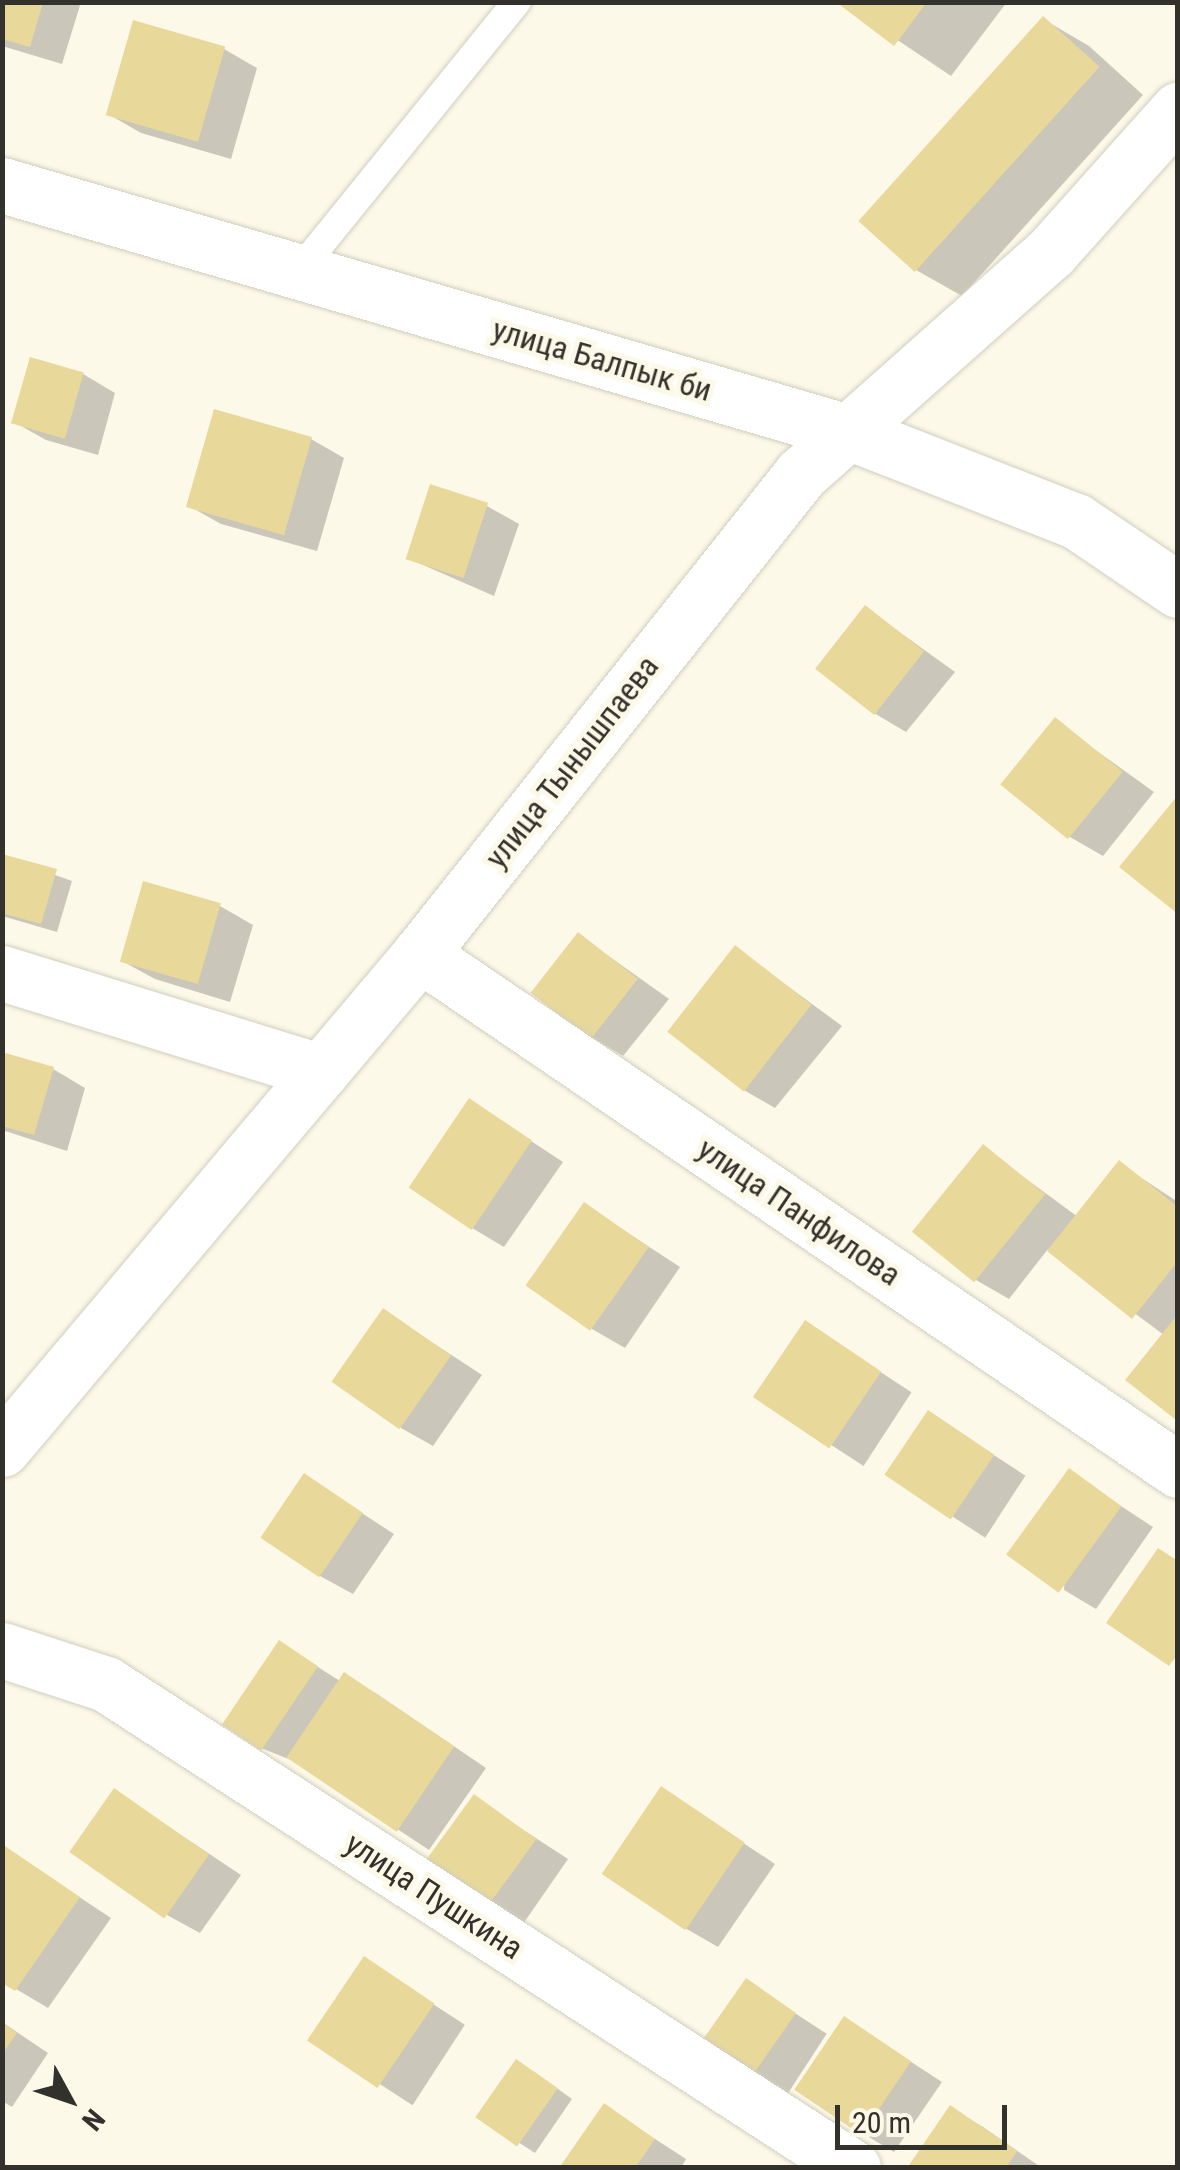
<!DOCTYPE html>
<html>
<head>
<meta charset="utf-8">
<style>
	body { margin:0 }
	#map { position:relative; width:1180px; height:2170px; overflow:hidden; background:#fdf9e9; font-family:"Roboto Condensed",sans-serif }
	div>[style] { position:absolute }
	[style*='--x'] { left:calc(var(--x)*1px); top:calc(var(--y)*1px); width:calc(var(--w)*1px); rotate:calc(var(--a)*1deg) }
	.shadow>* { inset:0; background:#0003; transform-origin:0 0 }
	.building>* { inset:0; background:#e8d99b; transform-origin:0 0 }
	.roads { filter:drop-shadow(0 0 2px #d1cebe) drop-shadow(0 0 2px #d1cebe) }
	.service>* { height:28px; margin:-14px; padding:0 14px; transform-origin:14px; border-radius:14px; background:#fff }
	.minor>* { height:55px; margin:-27.5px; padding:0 27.5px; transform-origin:27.5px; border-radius:27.5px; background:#fff }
	.tertiary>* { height:55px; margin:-27.5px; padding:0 27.5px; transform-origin:27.5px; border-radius:27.5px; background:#fff }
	span { translate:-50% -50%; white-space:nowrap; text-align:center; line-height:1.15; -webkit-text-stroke:10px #fdf9e9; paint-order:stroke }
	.street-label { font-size:32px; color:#33312b }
	.frame { position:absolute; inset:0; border:5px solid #33312b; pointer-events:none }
	.north { position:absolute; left:20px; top:2050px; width:100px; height:100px; -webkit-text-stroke:8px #fdf9e9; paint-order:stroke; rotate:130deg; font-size:28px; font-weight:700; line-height:40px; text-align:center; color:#33312b }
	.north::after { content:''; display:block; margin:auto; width:35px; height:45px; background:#33312b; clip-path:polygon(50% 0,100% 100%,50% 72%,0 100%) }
	.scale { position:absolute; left:835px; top:2105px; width:172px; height:45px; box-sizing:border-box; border:5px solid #33312b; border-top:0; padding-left:12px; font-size:30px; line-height:35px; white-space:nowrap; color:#33312b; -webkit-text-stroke:8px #fdf9e9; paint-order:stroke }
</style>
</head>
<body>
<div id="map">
	<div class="shadow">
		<div style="clip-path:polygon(2px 2px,81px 2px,62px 64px,2px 46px)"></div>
		<div style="clip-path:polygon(841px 2px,1007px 2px,951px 76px)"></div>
		<div style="clip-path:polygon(1043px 19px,1089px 46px,1143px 95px,962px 296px,916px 270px)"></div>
		<div style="clip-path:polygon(224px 49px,257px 68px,231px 159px,141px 133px,108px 114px)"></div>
		<div style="clip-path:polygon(83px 374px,115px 393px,98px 455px,46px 440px,14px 422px)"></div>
		<div style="clip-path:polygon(311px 439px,344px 458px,317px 551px,221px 524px,189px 506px)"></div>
		<div style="clip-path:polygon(487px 506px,519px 524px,494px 596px,407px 558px)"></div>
		<div style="clip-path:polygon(866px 608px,955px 672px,906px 732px,874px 713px)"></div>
		<div style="clip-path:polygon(1055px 721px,1154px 792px,1103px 856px,1070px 837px)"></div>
		<div style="clip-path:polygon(2px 856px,72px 881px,57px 932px,2px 916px)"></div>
		<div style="clip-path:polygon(145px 884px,220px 906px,253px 925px,230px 1002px,155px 979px,122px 961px)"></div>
		<div style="clip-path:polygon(579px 935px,669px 999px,623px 1056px,591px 1037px)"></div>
		<div style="clip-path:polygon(736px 948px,842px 1026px,775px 1108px,742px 1089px)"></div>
		<div style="clip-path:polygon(2px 1054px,53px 1069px,85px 1088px,67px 1151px,2px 1130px)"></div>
		<div style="clip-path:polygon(470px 1101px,563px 1162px,504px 1247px,472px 1228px)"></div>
		<div style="clip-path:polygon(984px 1148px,1078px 1217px,1120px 1164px,1178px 1202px,1178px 1418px,1164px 1335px,1048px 1249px,1009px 1299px,976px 1280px)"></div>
		<div style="clip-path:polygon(585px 1205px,680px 1267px,625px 1348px,592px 1329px)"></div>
		<div style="clip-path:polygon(384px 1311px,482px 1375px,433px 1446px,401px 1428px)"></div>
		<div style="left:805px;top:1323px;width:127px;height:88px;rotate:33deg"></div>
		<div style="left:929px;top:1413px;width:115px;height:74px;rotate:33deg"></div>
		<div style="clip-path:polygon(1069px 1472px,1153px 1527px,1096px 1609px,1064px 1590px)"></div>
		<div style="clip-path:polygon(305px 1476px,394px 1534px,353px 1594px,320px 1576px)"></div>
		<div style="clip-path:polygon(280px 1643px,340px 1681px,345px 1675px,377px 1694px,486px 1768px,429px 1850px,296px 1762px,261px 1748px)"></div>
		<div style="clip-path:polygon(662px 1789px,775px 1864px,718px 1947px,685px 1928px)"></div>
		<div style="clip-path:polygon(115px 1791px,241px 1875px,200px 1933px,167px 1915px)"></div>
		<div style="clip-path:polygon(474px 1798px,568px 1859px,523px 1924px,490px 1905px)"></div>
		<div style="clip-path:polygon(2px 1846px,111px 1918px,48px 2008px,16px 1989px)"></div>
		<div style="left:365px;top:1960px;width:119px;height:96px;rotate:33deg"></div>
		<div style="left:747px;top:1982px;width:95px;height:77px;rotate:33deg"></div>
		<div style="clip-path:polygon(845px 2019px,942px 2082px,894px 2152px,862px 2133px)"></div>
		<div style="clip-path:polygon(2px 2022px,48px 2053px,12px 2107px,2px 2101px)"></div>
		<div style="clip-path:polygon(533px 2071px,572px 2099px,535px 2153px,478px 2116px)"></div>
		<div style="clip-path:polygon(604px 2106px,686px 2159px,681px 2168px,562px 2168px)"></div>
		<div style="clip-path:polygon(951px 2108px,983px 2127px,1042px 2168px,910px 2168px)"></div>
	</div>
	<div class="building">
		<div style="clip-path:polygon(2px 2px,43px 2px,30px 47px,2px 39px)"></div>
		<div style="clip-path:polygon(836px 2px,927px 2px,894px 46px)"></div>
		<div style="left:1043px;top:16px;width:76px;height:276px;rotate:42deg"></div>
		<div style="left:133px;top:20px;width:96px;height:99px;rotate:16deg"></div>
		<div style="left:30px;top:357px;width:56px;height:69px;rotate:16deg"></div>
		<div style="left:214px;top:409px;width:102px;height:102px;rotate:16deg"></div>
		<div style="left:430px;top:484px;width:61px;height:79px;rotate:18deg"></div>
		<div style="left:865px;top:605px;width:75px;height:81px;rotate:38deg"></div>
		<div style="left:1055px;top:717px;width:87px;height:87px;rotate:39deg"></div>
		<div style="clip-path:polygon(1178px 795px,1178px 914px,1119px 867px)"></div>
		<div style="clip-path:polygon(2px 854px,57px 869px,41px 924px,2px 913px)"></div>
		<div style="left:143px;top:881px;width:81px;height:84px;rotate:16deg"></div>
		<div style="left:578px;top:932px;width:76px;height:77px;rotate:38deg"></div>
		<div style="left:735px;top:945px;width:97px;height:110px;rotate:38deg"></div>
		<div style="clip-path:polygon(2px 1052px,54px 1067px,34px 1135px,2px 1126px)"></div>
		<div style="left:469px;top:1098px;width:76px;height:108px;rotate:34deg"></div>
		<div style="left:983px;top:1144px;width:80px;height:113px;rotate:39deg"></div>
		<div style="clip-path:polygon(1119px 1160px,1178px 1207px,1178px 1261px,1132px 1319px,1047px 1251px)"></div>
		<div style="left:584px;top:1202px;width:79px;height:102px;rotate:35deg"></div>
		<div style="left:383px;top:1308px;width:83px;height:90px;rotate:35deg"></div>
		<div style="clip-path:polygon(1178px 1314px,1178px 1418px,1176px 1420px,1125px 1380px)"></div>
		<div style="left:805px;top:1320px;width:92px;height:93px;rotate:34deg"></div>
		<div style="left:928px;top:1410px;width:80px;height:78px;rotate:34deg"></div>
		<div style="left:1069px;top:1468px;width:65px;height:107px;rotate:36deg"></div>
		<div style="left:304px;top:1473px;width:71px;height:78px;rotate:34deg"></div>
		<div style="clip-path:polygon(1158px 1548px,1178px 1561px,1178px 1654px,1169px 1666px,1106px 1623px)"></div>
		<div style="left:279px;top:1640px;width:47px;height:102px;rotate:34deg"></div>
		<div style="left:344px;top:1672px;width:133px;height:103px;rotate:34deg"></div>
		<div style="left:661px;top:1786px;width:101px;height:106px;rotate:34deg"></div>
		<div style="left:114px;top:1788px;width:116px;height:78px;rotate:35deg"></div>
		<div style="left:474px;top:1794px;width:77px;height:85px;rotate:36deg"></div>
		<div style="clip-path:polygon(2px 1844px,80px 1897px,15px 1991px,2px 1983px)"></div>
		<div style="left:364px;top:1956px;width:85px;height:102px;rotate:34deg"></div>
		<div style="left:746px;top:1978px;width:61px;height:83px;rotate:35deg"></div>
		<div style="left:844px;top:2016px;width:81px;height:89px;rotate:34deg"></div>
		<div style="clip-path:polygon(2px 2023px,17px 2033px,2px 2054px)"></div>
		<div style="left:516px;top:2059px;width:51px;height:71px;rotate:35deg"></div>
		<div style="clip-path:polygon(604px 2103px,655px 2139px,635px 2168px,559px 2168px)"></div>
		<div style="clip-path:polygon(950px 2105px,1017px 2151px,1006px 2168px,907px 2168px)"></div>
	</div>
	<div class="roads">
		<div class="service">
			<div style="--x:298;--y:272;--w:348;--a:-51"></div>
		</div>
		<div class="minor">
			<div style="--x:2;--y:185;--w:884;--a:16.28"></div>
			<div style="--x:851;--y:433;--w:242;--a:21.4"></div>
			<div style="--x:1076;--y:521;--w:123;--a:34.1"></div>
			<div style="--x:420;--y:954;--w:917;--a:34.24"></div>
			<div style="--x:2;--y:973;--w:334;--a:17.2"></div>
			<div style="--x:2;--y:1650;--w:109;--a:18.1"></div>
			<div style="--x:106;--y:1684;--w:890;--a:32.94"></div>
		</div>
		<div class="tertiary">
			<div style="--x:2;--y:1449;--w:648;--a:-49.82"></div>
			<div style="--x:420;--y:954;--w:613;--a:-51.56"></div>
			<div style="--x:801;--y:474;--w:334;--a:-41.6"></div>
			<div style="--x:1051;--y:252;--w:191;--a:-48.2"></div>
		</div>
	</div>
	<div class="street-label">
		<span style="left:602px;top:360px;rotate:16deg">улица Балпык би</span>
		<span style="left:572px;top:762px;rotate:-52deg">улица Тынышпаева</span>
		<span style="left:799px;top:1212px;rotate:34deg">улица Панфилова</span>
		<span style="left:434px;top:1896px;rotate:33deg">улица Пушкина</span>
	</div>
	<div class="frame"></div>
	<div class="north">N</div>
	<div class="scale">20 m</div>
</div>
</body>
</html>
